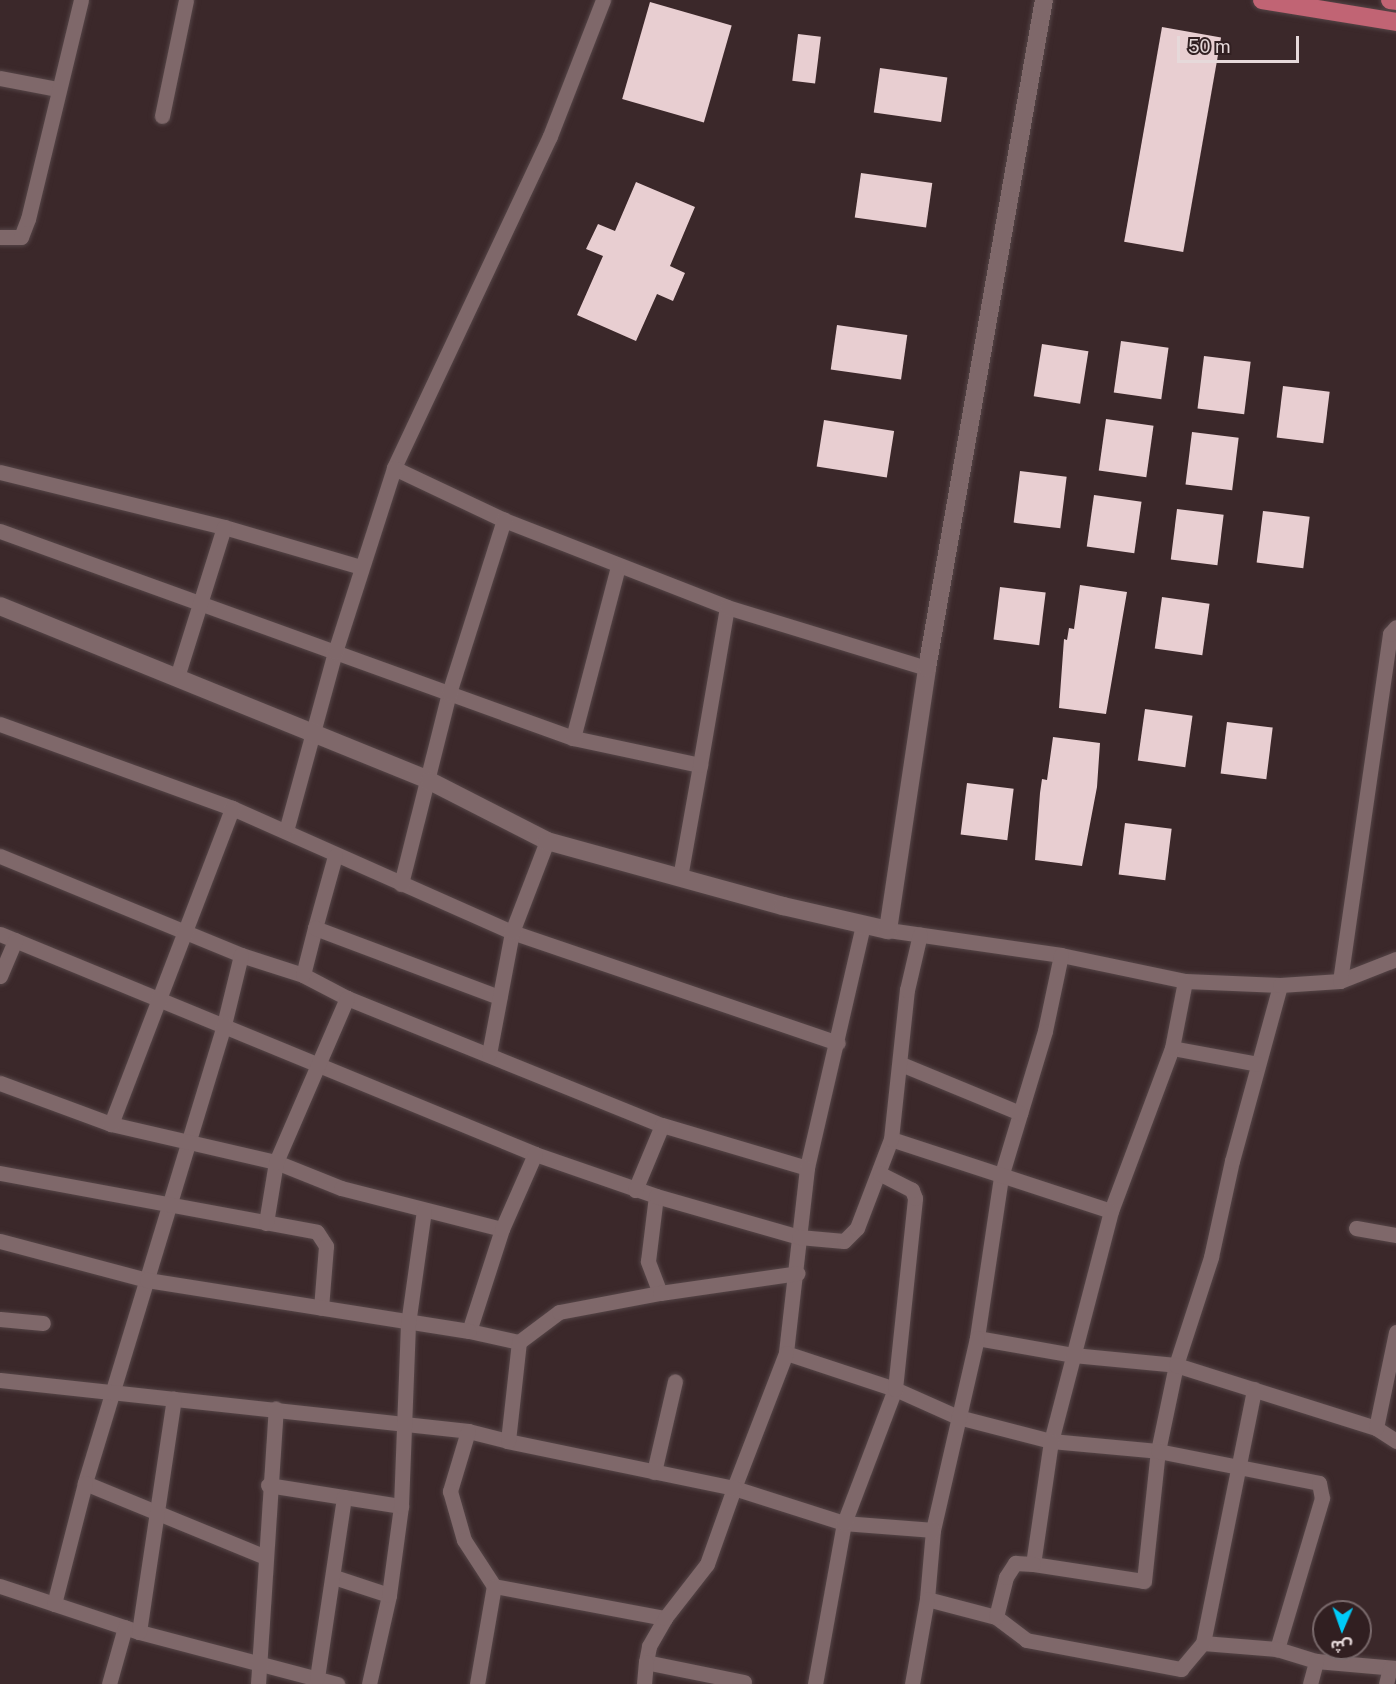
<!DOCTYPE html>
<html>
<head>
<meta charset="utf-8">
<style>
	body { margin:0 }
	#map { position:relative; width:1396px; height:1684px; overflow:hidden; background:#3b282a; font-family:"Public Sans","Noto Sans Arabic",sans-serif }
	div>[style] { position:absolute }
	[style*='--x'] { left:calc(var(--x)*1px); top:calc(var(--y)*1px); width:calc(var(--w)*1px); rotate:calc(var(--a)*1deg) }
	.building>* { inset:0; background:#e8ced1; transform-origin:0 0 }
	.roads { filter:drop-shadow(0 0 2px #554547) drop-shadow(0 0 2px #554547) }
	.street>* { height:15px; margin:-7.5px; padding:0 7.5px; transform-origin:7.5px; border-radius:7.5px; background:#7f686a }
	.secondary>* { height:18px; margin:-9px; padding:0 9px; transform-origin:9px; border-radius:9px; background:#7f686a }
	.primary>* { height:18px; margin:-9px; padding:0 9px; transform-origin:9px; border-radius:9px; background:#c16474 }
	span { translate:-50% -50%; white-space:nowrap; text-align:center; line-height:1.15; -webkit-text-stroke:6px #311f21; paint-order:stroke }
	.north { position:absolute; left:1312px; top:1600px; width:60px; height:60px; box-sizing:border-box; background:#311f21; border:2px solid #79696b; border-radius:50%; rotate:182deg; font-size:16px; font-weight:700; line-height:24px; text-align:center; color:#e6d9da }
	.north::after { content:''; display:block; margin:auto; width:21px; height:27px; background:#00cbf8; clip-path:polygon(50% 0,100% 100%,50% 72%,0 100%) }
	.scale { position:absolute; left:1177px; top:36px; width:122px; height:27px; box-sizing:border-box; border:3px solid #e6d9da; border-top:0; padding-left:8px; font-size:18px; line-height:21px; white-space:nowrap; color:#e6d9da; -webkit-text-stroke:4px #311f21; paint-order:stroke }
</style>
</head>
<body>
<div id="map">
	<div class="building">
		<div style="left:650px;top:2px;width:85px;height:101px;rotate:16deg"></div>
		<div style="left:1162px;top:27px;width:60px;height:218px;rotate:10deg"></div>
		<div style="left:798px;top:34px;width:23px;height:47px;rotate:7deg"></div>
		<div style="left:880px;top:68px;width:68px;height:45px;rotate:8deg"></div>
		<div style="left:861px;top:173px;width:72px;height:45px;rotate:8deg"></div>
		<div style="clip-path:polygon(636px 182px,695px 207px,670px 266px,685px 273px,673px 301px,657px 294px,636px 341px,577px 315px,603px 256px,586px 249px,598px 224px,615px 231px)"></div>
		<div style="left:837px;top:325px;width:71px;height:45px;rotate:8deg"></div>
		<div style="left:1121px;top:341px;width:48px;height:52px;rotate:8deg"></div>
		<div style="left:1042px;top:344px;width:47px;height:53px;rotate:9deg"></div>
		<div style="left:1204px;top:356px;width:47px;height:53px;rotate:7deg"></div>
		<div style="left:1283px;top:386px;width:47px;height:52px;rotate:7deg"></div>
		<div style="left:1106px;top:419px;width:48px;height:52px;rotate:8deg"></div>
		<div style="left:824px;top:420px;width:71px;height:47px;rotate:9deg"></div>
		<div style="left:1192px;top:432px;width:47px;height:53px;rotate:7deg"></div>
		<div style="left:1020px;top:471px;width:47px;height:52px;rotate:7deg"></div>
		<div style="left:1094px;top:495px;width:48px;height:52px;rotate:8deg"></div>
		<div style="left:1177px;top:509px;width:47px;height:51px;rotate:7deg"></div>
		<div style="left:1263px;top:511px;width:47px;height:52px;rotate:7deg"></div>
		<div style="clip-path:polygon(1080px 585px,1127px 592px,1106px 714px,1059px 708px,1064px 639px,1067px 640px,1069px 628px,1074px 629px)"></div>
		<div style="left:1000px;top:587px;width:46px;height:53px;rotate:7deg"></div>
		<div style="left:1162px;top:597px;width:48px;height:52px;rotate:8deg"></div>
		<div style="left:1145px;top:709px;width:48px;height:52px;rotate:8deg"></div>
		<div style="left:1227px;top:722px;width:46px;height:52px;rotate:7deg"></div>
		<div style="clip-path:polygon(1053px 737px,1100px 743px,1097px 787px,1082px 866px,1035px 860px,1040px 793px,1042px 779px,1047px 780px)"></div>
		<div style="left:967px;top:783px;width:47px;height:52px;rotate:7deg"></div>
		<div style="left:1125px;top:823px;width:47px;height:52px;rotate:7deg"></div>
	</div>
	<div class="roads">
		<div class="street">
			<div style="--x:603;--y:0;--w:146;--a:111.3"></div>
			<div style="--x:550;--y:136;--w:367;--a:115.2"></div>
			<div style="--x:394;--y:468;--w:122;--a:25.3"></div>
			<div style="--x:504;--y:520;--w:239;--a:21.3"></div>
			<div style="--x:0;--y:78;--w:58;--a:10.9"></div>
			<div style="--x:162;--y:116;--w:118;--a:-78.3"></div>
			<div style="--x:0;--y:237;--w:21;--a:0"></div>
			<div style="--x:21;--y:237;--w:19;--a:-69"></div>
			<div style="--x:28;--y:219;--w:225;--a:-76.4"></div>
			<div style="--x:0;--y:472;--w:231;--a:13.8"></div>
			<div style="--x:224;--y:527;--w:143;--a:16.3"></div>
			<div style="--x:0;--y:531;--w:609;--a:19.86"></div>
			<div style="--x:573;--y:738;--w:130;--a:12"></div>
			<div style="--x:700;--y:765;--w:114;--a:100.1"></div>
			<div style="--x:177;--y:677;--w:157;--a:-72.6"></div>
			<div style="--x:0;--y:724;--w:247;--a:19.9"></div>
			<div style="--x:232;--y:808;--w:306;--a:23.9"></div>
			<div style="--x:512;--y:932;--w:344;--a:18.8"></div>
			<div style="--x:573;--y:738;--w:177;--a:-75.3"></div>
			<div style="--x:700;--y:765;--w:160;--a:-80.3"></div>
			<div style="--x:727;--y:607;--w:209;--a:17"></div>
			<div style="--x:286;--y:831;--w:186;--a:-74.7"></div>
			<div style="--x:335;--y:652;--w:193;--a:-72.2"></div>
			<div style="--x:0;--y:856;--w:261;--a:22.3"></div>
			<div style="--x:241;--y:955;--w:65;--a:17.9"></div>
			<div style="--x:303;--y:975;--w:50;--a:27.6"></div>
			<div style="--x:347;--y:998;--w:340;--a:22"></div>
			<div style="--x:662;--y:1125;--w:151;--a:16.5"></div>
			<div style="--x:401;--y:884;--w:197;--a:-75.9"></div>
			<div style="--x:449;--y:693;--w:182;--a:-72.4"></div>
			<div style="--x:863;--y:925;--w:249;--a:103"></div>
			<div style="--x:807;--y:1168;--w:186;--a:96.5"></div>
			<div style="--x:786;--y:1353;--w:115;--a:18.3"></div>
			<div style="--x:895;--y:1389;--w:69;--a:24"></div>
			<div style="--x:958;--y:1417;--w:96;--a:14.5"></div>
			<div style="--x:1051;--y:1441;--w:107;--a:5.3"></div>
			<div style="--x:1158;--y:1451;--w:88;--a:-78.2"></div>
			<div style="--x:1176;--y:1365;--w:114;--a:-72"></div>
			<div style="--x:1211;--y:1257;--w:98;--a:-77.7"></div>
			<div style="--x:1232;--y:1161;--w:182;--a:-74.7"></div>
			<div style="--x:315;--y:928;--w:75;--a:-74.5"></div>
			<div style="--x:888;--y:930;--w:175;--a:8.2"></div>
			<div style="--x:1061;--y:955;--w:127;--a:11.8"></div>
			<div style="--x:1185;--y:981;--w:95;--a:2.4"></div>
			<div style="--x:1280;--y:985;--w:60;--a:-3.8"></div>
			<div style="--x:1340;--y:981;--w:60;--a:-21.4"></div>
			<div style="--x:0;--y:934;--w:578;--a:22.35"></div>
			<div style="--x:535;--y:1154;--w:128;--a:19.1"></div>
			<div style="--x:241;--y:955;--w:72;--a:103.7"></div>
			<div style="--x:224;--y:1025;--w:479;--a:106.9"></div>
			<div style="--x:85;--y:1483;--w:195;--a:22.3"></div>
			<div style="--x:1061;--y:955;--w:78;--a:101.9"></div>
			<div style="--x:1045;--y:1031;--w:152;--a:106.8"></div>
			<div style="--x:1001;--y:1177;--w:163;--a:98.5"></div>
			<div style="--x:977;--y:1338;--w:97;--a:10"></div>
			<div style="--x:1073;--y:1355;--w:103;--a:5.5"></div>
			<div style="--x:1176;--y:1365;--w:210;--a:17.5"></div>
			<div style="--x:1376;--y:1428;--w:24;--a:33"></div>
			<div style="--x:303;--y:975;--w:49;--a:-75.7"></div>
			<div style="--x:315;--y:928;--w:197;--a:20.6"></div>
			<div style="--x:0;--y:976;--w:39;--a:-67"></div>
			<div style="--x:1340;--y:981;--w:351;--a:-81.8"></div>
			<div style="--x:1390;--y:634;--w:9;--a:-49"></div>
			<div style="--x:1172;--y:1048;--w:87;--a:10.5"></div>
			<div style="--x:489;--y:1054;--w:124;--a:-79.3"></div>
			<div style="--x:512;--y:932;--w:97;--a:-69"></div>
			<div style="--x:901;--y:1064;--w:129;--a:22.4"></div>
			<div style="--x:0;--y:1083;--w:118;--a:20.3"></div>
			<div style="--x:111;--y:1124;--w:169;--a:13"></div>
			<div style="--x:276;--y:1162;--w:70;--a:21.8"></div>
			<div style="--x:341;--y:1188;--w:166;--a:14.3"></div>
			<div style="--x:502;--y:1229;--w:107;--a:107.9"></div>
			<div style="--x:469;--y:1331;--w:51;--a:12.4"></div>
			<div style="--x:111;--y:1124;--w:338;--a:-69"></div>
			<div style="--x:891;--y:1139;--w:231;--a:18.1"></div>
			<div style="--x:1111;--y:1211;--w:174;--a:-69.5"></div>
			<div style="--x:1172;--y:1048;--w:68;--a:-79"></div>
			<div style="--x:0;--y:1173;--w:322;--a:10.5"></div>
			<div style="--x:317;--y:1232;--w:17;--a:57"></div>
			<div style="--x:326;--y:1246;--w:62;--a:94.6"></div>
			<div style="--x:635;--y:1190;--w:70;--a:-67.4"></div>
			<div style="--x:1111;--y:1211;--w:238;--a:104.6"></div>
			<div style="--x:1051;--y:1441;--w:124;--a:98.3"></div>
			<div style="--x:1033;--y:1564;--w:112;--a:8.7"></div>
			<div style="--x:1144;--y:1581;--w:131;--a:-83.9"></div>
			<div style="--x:1158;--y:1451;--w:164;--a:11.2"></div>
			<div style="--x:1319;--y:1483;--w:15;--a:79"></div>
			<div style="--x:1322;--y:1498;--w:158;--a:106.6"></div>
			<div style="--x:266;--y:1223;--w:62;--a:-80.7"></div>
			<div style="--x:276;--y:1162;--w:179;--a:-66.6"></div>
			<div style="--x:1356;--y:1228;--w:41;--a:9.9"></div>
			<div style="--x:502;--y:1229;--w:82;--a:-66.3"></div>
			<div style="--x:0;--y:1241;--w:152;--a:14.9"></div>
			<div style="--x:147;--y:1280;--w:326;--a:9"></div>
			<div style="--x:660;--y:1293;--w:34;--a:-111"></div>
			<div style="--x:648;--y:1261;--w:65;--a:-83"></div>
			<div style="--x:656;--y:1196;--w:149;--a:16"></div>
			<div style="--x:799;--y:1237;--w:45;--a:5.1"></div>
			<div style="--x:844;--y:1241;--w:18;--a:-45"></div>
			<div style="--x:857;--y:1228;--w:95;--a:-69.1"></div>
			<div style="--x:891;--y:1139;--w:150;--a:-83.9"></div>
			<div style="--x:907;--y:990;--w:57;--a:-76.9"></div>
			<div style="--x:0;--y:1319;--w:43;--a:5.3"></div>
			<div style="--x:977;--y:1338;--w:197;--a:102.9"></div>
			<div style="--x:933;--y:1530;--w:69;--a:95"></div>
			<div style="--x:927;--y:1599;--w:71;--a:14.6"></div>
			<div style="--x:996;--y:1617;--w:38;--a:37"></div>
			<div style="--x:1026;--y:1640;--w:158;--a:10.6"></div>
			<div style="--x:1181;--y:1669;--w:34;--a:-50"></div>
			<div style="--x:1203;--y:1643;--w:74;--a:4.6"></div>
			<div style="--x:1277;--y:1649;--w:41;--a:17.1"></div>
			<div style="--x:1316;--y:1661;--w:80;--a:5"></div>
			<div style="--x:786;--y:1353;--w:145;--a:111.1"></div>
			<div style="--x:734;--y:1488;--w:115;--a:17.7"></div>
			<div style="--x:844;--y:1523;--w:89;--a:4.5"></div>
			<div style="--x:0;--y:1380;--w:471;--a:6.2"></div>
			<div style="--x:1376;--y:1428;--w:98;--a:-78.2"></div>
			<div style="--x:508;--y:1441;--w:41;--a:-166"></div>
			<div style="--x:468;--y:1431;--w:63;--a:106.7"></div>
			<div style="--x:450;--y:1491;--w:51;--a:74.1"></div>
			<div style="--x:464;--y:1540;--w:55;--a:56.9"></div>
			<div style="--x:494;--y:1586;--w:174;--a:10.6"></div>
			<div style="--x:654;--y:1472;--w:93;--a:-77"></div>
			<div style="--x:268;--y:1485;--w:135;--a:9"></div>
			<div style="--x:334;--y:1577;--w:58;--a:18.1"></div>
			<div style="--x:0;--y:1586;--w:146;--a:18.3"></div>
			<div style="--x:139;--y:1632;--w:205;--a:14.7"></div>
			<div style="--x:54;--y:1604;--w:125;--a:-75.6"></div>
			<div style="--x:996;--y:1617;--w:41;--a:-76"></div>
			<div style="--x:1006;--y:1577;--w:17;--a:-57"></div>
			<div style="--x:1015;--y:1563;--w:18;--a:3"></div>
			<div style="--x:139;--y:1632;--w:236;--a:-81.5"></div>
			<div style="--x:1203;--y:1643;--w:259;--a:-78.6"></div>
			<div style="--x:317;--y:1678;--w:183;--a:-81.5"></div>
			<div style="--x:744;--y:1682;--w:100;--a:-168.5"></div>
			<div style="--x:646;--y:1662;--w:16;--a:-79"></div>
			<div style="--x:649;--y:1646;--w:32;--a:-60"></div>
			<div style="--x:665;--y:1618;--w:68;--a:-52.1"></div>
			<div style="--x:707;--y:1564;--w:81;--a:-70.4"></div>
			<div style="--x:734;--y:1488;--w:231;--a:-168.3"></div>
			<div style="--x:508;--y:1441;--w:100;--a:-83.7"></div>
			<div style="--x:519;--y:1342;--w:50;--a:-36.9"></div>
			<div style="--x:559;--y:1312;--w:103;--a:-10.7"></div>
			<div style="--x:660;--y:1293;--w:139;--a:-8.2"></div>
			<div style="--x:109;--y:1684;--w:59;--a:-74.3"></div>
			<div style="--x:258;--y:1684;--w:276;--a:-86.3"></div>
			<div style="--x:369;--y:1684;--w:91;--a:-77.3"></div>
			<div style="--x:389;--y:1595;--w:90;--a:-82.3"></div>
			<div style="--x:401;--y:1506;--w:182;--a:-87.8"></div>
			<div style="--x:408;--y:1324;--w:115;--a:-82"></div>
			<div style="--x:477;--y:1684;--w:99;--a:-80.2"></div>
			<div style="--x:644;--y:1684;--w:22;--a:-85"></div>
			<div style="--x:815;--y:1684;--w:164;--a:-79.8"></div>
			<div style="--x:844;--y:1523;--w:143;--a:-69.2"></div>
			<div style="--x:895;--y:1389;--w:192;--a:-84"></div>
			<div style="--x:915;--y:1198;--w:9;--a:-111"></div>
			<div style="--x:912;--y:1190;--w:36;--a:-153"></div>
			<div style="--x:912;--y:1684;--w:86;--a:-80"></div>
			<div style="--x:1310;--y:1684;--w:24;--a:-75"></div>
			<div style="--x:1386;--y:1684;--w:16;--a:-76"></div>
		</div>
		<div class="secondary">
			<div style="--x:0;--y:606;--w:464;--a:22.1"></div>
			<div style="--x:430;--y:781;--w:131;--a:27.1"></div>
			<div style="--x:547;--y:841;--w:245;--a:15.4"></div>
			<div style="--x:783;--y:906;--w:108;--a:12.9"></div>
			<div style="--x:888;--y:930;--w:265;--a:-81.5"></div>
			<div style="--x:927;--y:668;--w:678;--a:-80.07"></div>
		</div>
		<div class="primary">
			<div style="--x:1262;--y:0;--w:136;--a:9.3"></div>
			<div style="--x:1390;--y:0;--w:6;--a:9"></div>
		</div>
	</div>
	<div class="north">ش</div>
	<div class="scale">50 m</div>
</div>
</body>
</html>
